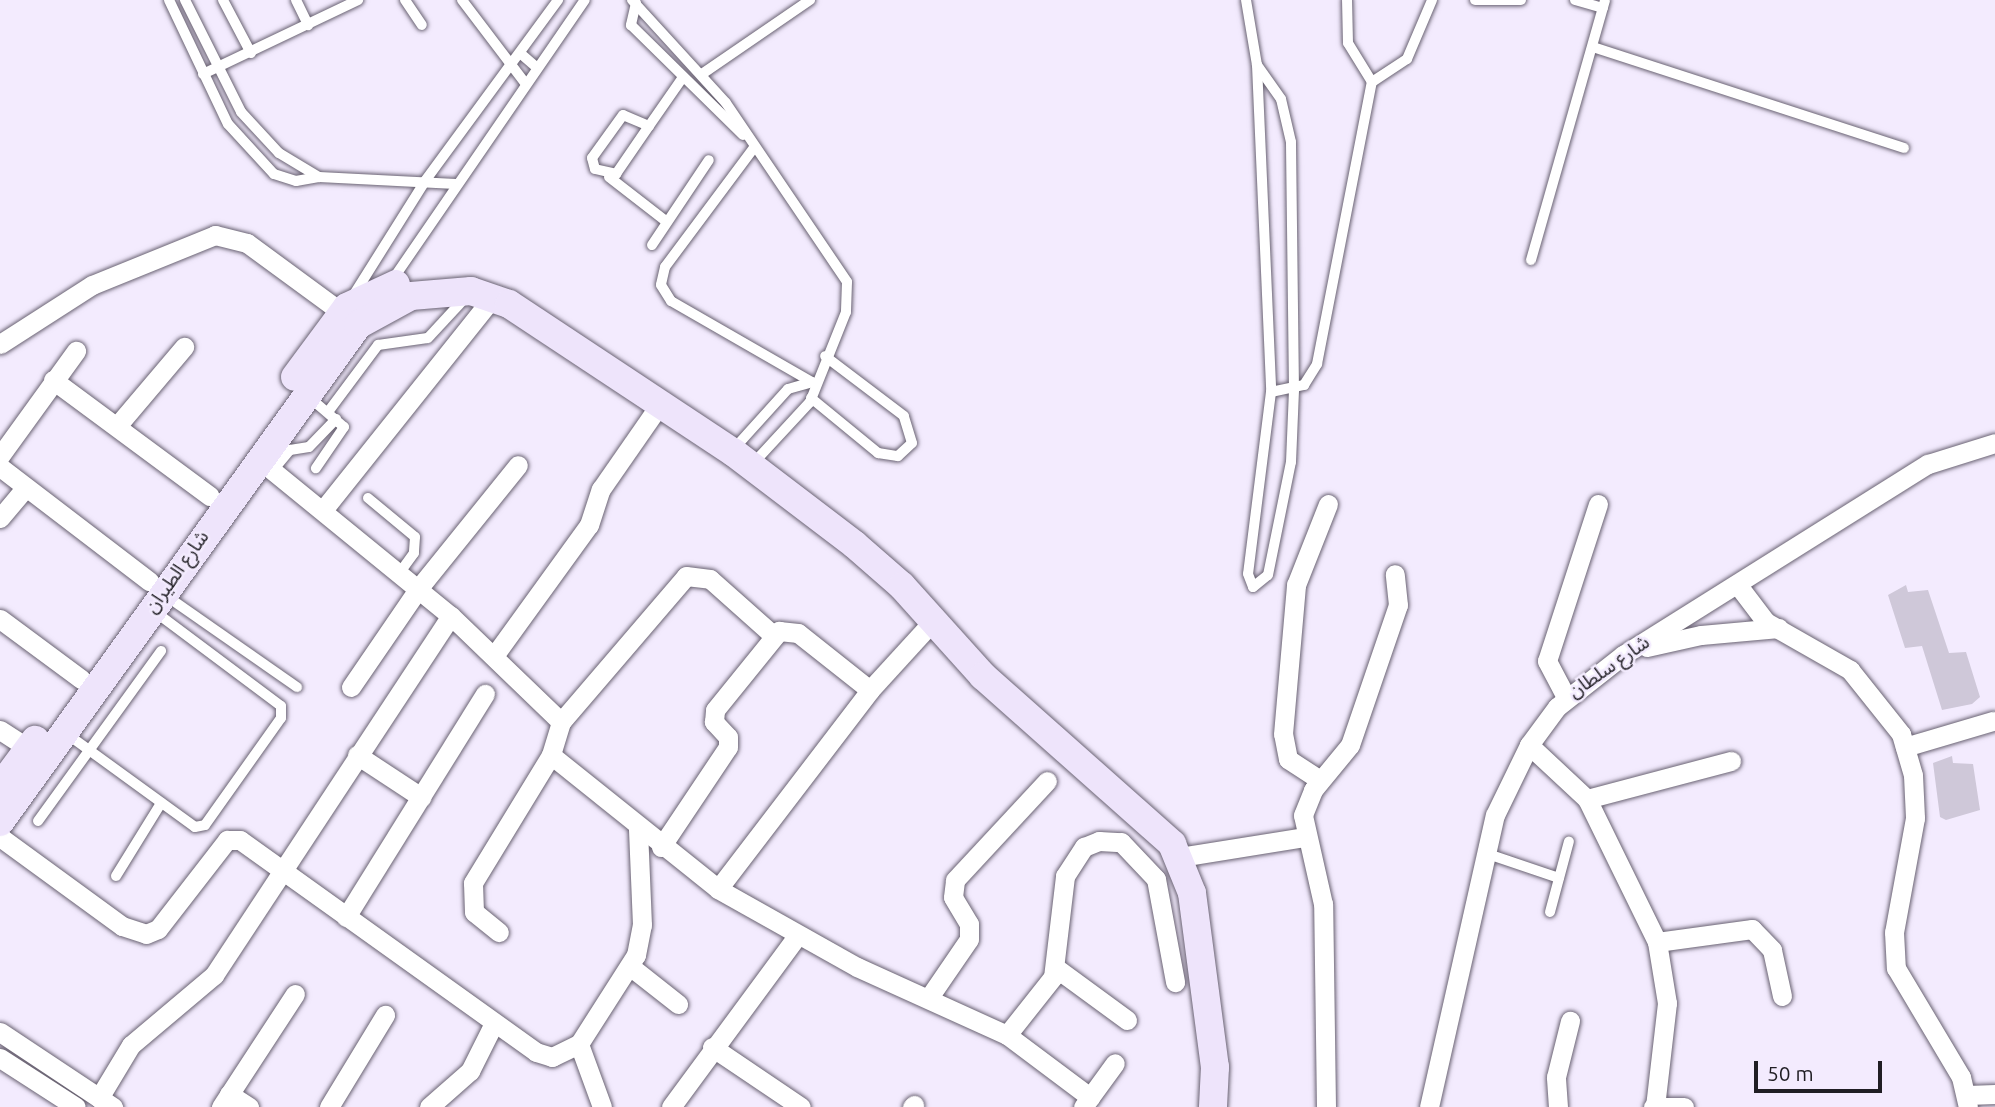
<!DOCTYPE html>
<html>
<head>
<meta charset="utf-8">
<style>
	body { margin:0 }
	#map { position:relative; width:1995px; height:1107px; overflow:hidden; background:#f3ebfe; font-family:Ubuntu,"Noto Sans Arabic",sans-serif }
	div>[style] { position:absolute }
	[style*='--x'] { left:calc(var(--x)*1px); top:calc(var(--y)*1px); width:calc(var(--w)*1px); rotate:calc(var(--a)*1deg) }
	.building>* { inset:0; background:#cfc8d9 }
	.roads { filter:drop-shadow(0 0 2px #696272) drop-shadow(0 0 2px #696272) }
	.lane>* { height:10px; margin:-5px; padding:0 5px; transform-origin:5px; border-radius:5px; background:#fff }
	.street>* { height:19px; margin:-9.5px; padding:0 9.5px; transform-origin:9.5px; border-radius:9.5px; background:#fff }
	.secondary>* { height:28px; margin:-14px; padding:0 14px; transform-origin:14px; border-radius:14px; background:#eee4fb }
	span { translate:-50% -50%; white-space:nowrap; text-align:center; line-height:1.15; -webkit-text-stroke:5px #f3ebfe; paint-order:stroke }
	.street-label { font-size:19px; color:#201e24 }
	.scale { position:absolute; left:1754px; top:1061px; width:128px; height:32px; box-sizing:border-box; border:4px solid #201e24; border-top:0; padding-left:9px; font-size:21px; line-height:24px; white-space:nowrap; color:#201e24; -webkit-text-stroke:5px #f3ebfe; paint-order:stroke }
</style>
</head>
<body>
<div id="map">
	<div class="building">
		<div style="clip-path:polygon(1906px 585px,1908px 592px,1928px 590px,1949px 653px,1966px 652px,1980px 697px,1972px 704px,1942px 710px,1922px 646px,1905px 648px,1888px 595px)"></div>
		<div style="clip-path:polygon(1952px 756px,1953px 763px,1973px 764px,1980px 810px,1946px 820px,1940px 817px,1933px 763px)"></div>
	</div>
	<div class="roads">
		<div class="lane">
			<div style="--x:169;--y:0;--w:137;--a:64.6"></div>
			<div style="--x:228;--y:124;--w:68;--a:47.4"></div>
			<div style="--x:274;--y:174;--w:23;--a:18"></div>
			<div style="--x:296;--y:181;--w:23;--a:-10"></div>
			<div style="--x:319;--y:177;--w:137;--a:2.9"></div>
			<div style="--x:185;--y:0;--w:125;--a:63.4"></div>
			<div style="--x:241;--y:112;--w:56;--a:47.2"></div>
			<div style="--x:279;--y:153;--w:47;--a:31"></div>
			<div style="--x:223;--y:0;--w:60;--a:62.2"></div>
			<div style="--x:296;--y:0;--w:28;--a:64"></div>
			<div style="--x:405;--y:0;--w:30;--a:56"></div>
			<div style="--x:462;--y:0;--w:104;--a:52.8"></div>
			<div style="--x:632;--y:0;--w:139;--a:47.6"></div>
			<div style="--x:726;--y:103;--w:216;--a:55.9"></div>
			<div style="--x:847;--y:282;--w:30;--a:92"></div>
			<div style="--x:846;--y:312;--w:97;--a:111.8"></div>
			<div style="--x:810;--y:402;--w:74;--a:132.8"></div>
			<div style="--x:1246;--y:0;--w:66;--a:80.4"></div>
			<div style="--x:1257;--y:65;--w:327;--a:87.5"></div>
			<div style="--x:1271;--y:392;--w:183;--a:97.2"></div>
			<div style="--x:1248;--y:574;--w:14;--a:69"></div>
			<div style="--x:1253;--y:587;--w:19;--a:-39"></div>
			<div style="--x:1268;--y:575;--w:115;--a:-78.5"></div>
			<div style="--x:1291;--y:462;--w:72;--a:-87.6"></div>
			<div style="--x:1294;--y:390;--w:248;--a:-90.7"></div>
			<div style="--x:1291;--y:142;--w:44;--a:-103.1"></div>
			<div style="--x:1281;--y:99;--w:42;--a:-125.2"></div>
			<div style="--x:1475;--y:0;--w:46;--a:0"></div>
			<div style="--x:1575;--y:0;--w:29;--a:16"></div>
			<div style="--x:636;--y:3;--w:23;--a:103"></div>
			<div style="--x:631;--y:25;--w:157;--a:44.5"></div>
			<div style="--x:1593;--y:47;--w:327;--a:18"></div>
			<div style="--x:520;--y:53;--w:21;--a:41"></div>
			<div style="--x:203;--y:74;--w:172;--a:-25.5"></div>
			<div style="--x:702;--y:74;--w:131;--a:-34.4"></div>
			<div style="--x:1372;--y:82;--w:42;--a:-33.3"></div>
			<div style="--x:1407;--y:59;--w:64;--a:-67"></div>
			<div style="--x:649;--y:126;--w:28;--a:-157"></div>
			<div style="--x:623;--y:115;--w:53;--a:125.8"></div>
			<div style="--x:592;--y:158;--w:11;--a:75"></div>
			<div style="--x:595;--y:169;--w:22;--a:13"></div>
			<div style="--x:616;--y:174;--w:58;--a:-55.5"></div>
			<div style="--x:649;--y:126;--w:60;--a:-55.2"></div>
			<div style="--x:753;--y:149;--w:147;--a:126.7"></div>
			<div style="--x:665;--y:267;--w:18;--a:103"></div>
			<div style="--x:661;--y:285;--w:19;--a:58"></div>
			<div style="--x:671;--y:301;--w:163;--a:29.9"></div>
			<div style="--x:609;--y:177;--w:73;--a:37.8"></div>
			<div style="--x:652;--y:245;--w:102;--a:-56.2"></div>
			<div style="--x:1531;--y:260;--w:270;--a:-74.1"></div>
			<div style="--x:391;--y:282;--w:342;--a:-55.5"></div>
			<div style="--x:353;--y:296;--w:136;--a:-57.9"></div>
			<div style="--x:425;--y:181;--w:225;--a:-53.7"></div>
			<div style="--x:1271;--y:392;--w:34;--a:-12"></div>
			<div style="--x:1304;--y:385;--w:25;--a:-58"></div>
			<div style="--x:1317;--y:364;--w:287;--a:-79"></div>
			<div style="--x:1372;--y:82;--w:46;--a:-121.6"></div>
			<div style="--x:1348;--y:43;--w:43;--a:-91.3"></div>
			<div style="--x:309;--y:397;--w:46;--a:40.6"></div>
			<div style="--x:344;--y:427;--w:50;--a:124.3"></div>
			<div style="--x:811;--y:398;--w:87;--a:39.4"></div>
			<div style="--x:878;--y:453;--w:20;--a:9"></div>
			<div style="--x:898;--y:456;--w:19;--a:-43"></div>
			<div style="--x:912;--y:443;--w:28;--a:-107"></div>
			<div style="--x:904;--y:416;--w:99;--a:-142.8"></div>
			<div style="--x:328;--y:412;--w:84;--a:-53.3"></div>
			<div style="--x:378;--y:345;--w:50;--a:-8"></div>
			<div style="--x:428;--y:338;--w:56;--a:-47.2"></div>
			<div style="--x:741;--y:441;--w:70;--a:-47.9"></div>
			<div style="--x:788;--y:389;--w:25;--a:-16"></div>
			<div style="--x:274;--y:469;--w:25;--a:-50"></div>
			<div style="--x:290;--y:450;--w:19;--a:-9"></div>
			<div style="--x:309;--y:447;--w:39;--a:-46"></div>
			<div style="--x:368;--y:498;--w:61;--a:39.7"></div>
			<div style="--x:415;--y:537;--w:16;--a:94"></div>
			<div style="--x:414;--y:553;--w:24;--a:126"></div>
			<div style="--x:165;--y:595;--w:161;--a:34.9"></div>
			<div style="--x:67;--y:734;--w:158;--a:36"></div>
			<div style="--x:195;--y:827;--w:10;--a:-11"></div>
			<div style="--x:205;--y:825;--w:131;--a:-54.6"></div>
			<div style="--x:281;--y:718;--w:12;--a:-90"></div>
			<div style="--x:281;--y:706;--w:159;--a:-143.2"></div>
			<div style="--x:38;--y:821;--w:210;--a:-54.1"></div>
			<div style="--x:1485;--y:853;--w:78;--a:18.7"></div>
			<div style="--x:116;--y:876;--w:86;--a:-58.3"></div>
			<div style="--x:1550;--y:912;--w:73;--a:-75"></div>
		</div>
		<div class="street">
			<div style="--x:0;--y:344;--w:109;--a:-32.7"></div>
			<div style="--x:92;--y:285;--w:133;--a:-22.1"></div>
			<div style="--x:215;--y:235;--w:33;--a:14"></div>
			<div style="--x:247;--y:243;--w:130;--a:36.3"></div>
			<div style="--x:53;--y:380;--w:195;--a:36.5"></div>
			<div style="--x:117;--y:426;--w:104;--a:-49.7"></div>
			<div style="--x:0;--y:456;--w:130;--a:-54.1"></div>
			<div style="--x:257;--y:458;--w:250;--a:39.2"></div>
			<div style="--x:451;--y:616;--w:153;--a:43.9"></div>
			<div style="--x:561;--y:722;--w:34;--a:107"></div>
			<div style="--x:551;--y:755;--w:150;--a:121.4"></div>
			<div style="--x:473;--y:883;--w:29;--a:88"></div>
			<div style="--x:474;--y:912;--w:32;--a:39"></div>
			<div style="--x:0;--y:467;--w:188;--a:37.4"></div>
			<div style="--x:323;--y:510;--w:273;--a:-51.4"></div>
			<div style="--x:0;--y:518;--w:39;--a:-50"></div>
			<div style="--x:1737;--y:584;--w:48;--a:52.7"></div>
			<div style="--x:1766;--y:622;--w:97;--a:29.7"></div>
			<div style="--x:1850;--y:670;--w:82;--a:51.4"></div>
			<div style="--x:1901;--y:734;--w:43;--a:73.7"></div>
			<div style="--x:1913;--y:775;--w:43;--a:87.3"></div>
			<div style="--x:1915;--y:818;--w:116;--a:100.4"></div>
			<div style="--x:1894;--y:932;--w:36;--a:87"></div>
			<div style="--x:1896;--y:968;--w:127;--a:59.2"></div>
			<div style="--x:1961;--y:1077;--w:31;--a:77"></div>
			<div style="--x:0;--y:619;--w:101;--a:36.5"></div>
			<div style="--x:1647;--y:647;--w:55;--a:-12.5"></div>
			<div style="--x:1701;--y:635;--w:78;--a:-5.1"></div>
			<div style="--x:494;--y:656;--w:162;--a:-54.1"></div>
			<div style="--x:589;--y:525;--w:38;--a:-72"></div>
			<div style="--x:601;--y:489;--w:103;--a:-55.2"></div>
			<div style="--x:351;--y:687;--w:119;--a:-55.6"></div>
			<div style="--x:418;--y:589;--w:159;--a:-51.1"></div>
			<div style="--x:1566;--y:697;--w:41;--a:-117.8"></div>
			<div style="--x:1547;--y:661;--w:165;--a:-72"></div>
			<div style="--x:561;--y:722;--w:192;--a:-49.4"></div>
			<div style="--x:686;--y:576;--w:24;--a:7"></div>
			<div style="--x:710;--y:579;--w:86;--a:41.7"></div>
			<div style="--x:0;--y:730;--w:35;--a:33"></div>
			<div style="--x:1529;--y:745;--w:79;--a:43"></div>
			<div style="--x:1587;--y:799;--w:159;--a:63.9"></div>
			<div style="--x:1657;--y:942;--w:62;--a:80.7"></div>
			<div style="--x:1667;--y:1003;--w:105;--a:96.6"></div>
			<div style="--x:1905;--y:747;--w:92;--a:-16.5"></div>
			<div style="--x:357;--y:755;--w:77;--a:33.3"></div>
			<div style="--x:551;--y:755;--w:214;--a:38.7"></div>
			<div style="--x:718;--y:889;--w:159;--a:29.3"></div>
			<div style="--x:857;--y:967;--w:165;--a:24.4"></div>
			<div style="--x:1007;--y:1035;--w:104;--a:36.8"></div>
			<div style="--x:1320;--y:780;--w:38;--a:-147"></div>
			<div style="--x:1288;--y:759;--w:25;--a:-101"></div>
			<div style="--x:1283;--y:734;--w:150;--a:-85"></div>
			<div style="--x:1296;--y:585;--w:87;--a:-68.4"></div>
			<div style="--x:1587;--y:799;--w:149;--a:-14.8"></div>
			<div style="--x:0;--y:837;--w:151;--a:36.1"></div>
			<div style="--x:122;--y:926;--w:25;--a:18"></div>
			<div style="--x:146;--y:934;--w:13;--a:-23"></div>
			<div style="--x:158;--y:929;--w:113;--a:-52.2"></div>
			<div style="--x:227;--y:840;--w:13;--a:0"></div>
			<div style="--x:240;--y:840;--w:364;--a:35.6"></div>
			<div style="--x:536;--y:1052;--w:17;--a:17"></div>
			<div style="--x:552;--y:1057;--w:30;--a:-26"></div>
			<div style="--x:579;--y:1044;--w:106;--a:-57.4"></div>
			<div style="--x:636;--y:955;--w:31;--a:-79"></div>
			<div style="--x:642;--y:925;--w:96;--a:-92.4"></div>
			<div style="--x:661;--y:847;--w:120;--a:-56.2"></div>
			<div style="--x:728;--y:747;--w:10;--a:-90"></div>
			<div style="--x:728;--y:737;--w:21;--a:-133"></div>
			<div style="--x:714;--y:722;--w:12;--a:-85"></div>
			<div style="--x:715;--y:710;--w:102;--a:-51"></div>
			<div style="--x:779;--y:631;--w:19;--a:6"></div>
			<div style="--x:798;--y:633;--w:92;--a:38.4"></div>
			<div style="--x:1180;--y:857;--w:127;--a:-9.1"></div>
			<div style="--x:718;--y:889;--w:250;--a:-52.6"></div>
			<div style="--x:870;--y:690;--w:93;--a:-47.6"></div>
			<div style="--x:346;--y:917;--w:263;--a:-58.1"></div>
			<div style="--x:1657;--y:942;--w:96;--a:-7.8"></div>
			<div style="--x:1752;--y:929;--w:29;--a:46"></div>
			<div style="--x:1772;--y:950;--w:47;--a:77.7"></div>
			<div style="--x:631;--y:967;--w:60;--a:38.2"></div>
			<div style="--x:1056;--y:968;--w:88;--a:36.2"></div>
			<div style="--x:930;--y:996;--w:69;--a:-55.6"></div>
			<div style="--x:969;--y:939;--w:15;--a:-90"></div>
			<div style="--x:969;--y:924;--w:31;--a:-121"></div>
			<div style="--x:953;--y:897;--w:17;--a:-83"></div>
			<div style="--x:955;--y:880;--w:135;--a:-47.1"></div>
			<div style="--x:0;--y:1032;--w:136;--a:33.6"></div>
			<div style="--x:1007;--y:1035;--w:74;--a:-51.6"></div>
			<div style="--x:1053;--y:977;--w:102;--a:-83.2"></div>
			<div style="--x:1065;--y:876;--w:35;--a:-57"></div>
			<div style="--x:1084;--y:847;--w:16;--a:-22"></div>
			<div style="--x:1099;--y:841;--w:22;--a:3"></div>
			<div style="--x:1121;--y:842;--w:51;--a:46.6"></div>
			<div style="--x:1156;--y:879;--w:105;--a:79.5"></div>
			<div style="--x:579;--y:1044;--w:67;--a:69.9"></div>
			<div style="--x:712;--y:1047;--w:107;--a:34"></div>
			<div style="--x:0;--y:1058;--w:90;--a:32.8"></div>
			<div style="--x:229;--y:1094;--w:24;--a:33"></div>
			<div style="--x:1967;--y:1095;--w:28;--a:-2"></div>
			<div style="--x:99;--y:1098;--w:62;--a:-58.9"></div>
			<div style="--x:131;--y:1045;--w:109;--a:-40.1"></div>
			<div style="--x:214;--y:975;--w:430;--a:-56.6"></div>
			<div style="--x:221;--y:1107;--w:135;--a:-56.8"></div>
			<div style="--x:329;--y:1107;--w:108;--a:-58.7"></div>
			<div style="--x:429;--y:1107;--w:55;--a:-41.3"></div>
			<div style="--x:470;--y:1071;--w:54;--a:-63.4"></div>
			<div style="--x:671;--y:1107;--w:212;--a:-53.6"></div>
			<div style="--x:912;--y:1107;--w:3;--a:-45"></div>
			<div style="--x:1083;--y:1107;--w:54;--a:-54"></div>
			<div style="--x:1326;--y:1107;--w:203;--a:-90.8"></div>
			<div style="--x:1323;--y:904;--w:91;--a:-102.7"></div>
			<div style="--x:1303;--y:815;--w:27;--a:-68"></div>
			<div style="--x:1313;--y:790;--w:58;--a:-50.6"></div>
			<div style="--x:1350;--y:745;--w:148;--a:-71.1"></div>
			<div style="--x:1398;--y:605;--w:31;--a:-96"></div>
			<div style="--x:1429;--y:1107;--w:299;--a:-77.3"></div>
			<div style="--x:1495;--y:815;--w:78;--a:-64.1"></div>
			<div style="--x:1529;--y:745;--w:47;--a:-53.6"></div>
			<div style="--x:1557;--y:707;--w:84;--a:-38.2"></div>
			<div style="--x:1623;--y:655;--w:360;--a:-32.1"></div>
			<div style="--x:1928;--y:464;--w:70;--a:-17.4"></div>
			<div style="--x:1558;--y:1107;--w:30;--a:-94"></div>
			<div style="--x:1556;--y:1077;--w:58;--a:-76"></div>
			<div style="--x:1653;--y:1107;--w:31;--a:0"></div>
		</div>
		<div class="secondary">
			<div style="--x:295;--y:377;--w:87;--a:-53.4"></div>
			<div style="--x:347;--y:307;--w:54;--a:-25.1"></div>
			<div style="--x:0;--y:787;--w:59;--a:-53.3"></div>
			<div style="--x:0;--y:822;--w:613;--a:-54.23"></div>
			<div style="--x:358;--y:325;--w:60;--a:-28.7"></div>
			<div style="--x:411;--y:296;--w:60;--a:-4.8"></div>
			<div style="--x:471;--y:291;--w:40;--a:18.9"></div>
			<div style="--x:509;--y:304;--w:268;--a:33.5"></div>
			<div style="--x:733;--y:452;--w:153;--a:37.3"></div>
			<div style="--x:855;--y:545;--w:62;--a:41.1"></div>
			<div style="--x:902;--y:586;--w:121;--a:48"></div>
			<div style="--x:983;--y:676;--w:253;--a:41.6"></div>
			<div style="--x:1172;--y:844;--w:53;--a:67.8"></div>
			<div style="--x:1192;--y:893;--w:176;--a:82.5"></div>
			<div style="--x:1215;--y:1067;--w:40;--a:92.9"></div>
		</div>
	</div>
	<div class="street-label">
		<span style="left:177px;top:572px;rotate:-55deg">شارع الطيران</span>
		<span style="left:1609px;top:667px;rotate:-35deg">شارع سلطان</span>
	</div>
	<div class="scale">50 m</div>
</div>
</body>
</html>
